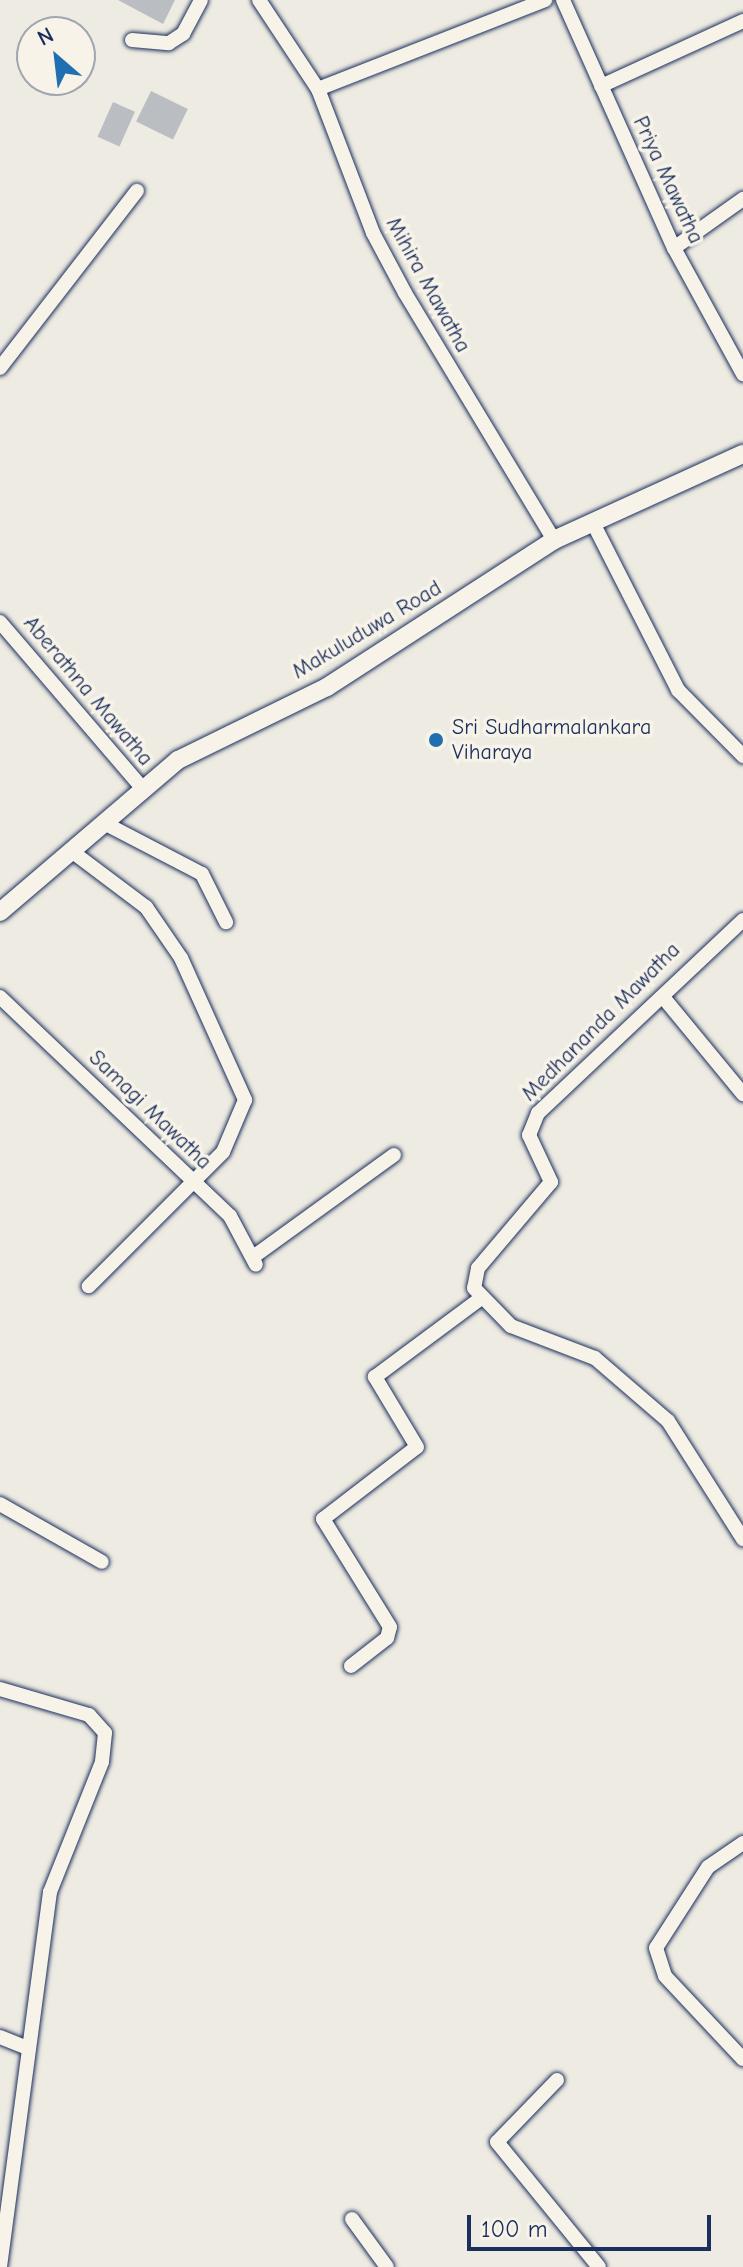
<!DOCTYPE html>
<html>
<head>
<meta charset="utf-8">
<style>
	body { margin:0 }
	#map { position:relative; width:743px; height:2267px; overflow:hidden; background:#eeebe2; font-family:"Comic Neue",sans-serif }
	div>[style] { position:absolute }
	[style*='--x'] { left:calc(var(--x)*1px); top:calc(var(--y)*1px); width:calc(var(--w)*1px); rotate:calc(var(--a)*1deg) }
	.building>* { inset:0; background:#babdc2; transform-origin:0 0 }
	.roads { filter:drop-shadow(0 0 2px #1b2f5e) drop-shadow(0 0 2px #1b2f5e) }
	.minor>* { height:14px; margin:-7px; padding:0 7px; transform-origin:7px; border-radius:7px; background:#f7f3e8 }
	.tertiary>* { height:18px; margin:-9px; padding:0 9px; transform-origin:9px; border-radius:9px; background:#f7f3e8 }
	.dots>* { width:22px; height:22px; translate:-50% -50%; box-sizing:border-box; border:4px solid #f7f3e8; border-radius:50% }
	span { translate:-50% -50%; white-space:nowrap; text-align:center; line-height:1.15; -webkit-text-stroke:7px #f7f3e8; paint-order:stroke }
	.street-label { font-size:22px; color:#1b2f5e }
	.poi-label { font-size:22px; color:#1b2f5e }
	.left { translate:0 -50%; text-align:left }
	.north { position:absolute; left:16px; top:16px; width:80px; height:80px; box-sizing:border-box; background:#f7f3e8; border:2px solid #9fa5b1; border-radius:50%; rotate:332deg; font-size:22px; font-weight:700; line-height:32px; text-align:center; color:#1b2f5e }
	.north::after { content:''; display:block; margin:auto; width:28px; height:36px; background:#1f6fb2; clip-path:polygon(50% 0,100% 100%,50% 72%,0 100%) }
	.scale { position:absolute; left:467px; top:2215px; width:244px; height:36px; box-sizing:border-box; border:4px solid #1b2f5e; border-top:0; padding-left:10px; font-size:24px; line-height:28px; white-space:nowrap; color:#1b2f5e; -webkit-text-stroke:6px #f7f3e8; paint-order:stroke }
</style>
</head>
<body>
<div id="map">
	<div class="building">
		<div style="clip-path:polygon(118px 0,175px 0,163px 24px)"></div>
		<div style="left:151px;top:91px;width:41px;height:34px;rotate:26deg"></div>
		<div style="left:113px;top:102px;width:24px;height:38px;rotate:24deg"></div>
	</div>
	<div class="roads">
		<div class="minor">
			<div style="--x:259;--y:0;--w:107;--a:56.5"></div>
			<div style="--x:318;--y:89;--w:154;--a:69.1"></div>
			<div style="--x:373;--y:233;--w:68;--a:61.9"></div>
			<div style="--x:405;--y:293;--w:288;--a:58.9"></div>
			<div style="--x:563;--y:0;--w:272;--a:65.9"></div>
			<div style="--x:674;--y:248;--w:144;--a:61.3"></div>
			<div style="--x:132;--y:40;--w:37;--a:5"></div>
			<div style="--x:169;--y:43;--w:17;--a:-33"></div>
			<div style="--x:183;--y:34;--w:38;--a:-62"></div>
			<div style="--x:601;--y:86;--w:156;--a:-24.6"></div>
			<div style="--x:318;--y:89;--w:244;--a:-21.4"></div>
			<div style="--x:674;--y:248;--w:85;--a:-35.4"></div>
			<div style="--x:0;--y:368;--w:224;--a:-52.3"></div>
			<div style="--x:592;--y:521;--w:190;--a:63"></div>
			<div style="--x:678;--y:690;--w:93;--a:45.4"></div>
			<div style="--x:0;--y:622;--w:220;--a:49.4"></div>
			<div style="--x:106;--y:824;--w:108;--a:27.5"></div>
			<div style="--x:202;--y:874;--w:54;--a:63.4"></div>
			<div style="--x:74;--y:853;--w:90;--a:36.9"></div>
			<div style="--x:146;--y:907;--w:62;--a:55.5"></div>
			<div style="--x:181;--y:958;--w:156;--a:65.7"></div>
			<div style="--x:245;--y:1100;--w:56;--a:112.9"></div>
			<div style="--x:223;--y:1152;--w:190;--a:135"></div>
			<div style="--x:743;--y:920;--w:282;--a:136.7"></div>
			<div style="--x:538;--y:1113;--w:24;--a:112"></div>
			<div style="--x:529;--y:1135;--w:52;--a:64.9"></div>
			<div style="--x:551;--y:1182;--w:113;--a:130.3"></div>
			<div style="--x:478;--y:1268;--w:20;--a:101"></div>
			<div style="--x:474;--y:1288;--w:53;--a:45.8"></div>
			<div style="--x:511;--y:1326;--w:90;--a:20.9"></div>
			<div style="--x:595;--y:1358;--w:96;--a:40.8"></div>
			<div style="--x:668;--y:1421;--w:140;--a:57.6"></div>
			<div style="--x:0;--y:997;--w:318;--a:43.6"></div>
			<div style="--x:230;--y:1216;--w:55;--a:62"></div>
			<div style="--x:663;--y:997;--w:126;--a:50.5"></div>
			<div style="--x:253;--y:1257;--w:174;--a:-35.9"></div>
			<div style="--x:0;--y:1504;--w:117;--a:29.6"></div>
			<div style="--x:351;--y:1666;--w:46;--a:-37.9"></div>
			<div style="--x:387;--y:1638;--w:11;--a:-75"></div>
			<div style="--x:390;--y:1627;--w:127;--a:-121.8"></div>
			<div style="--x:323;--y:1519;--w:118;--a:-37.5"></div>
			<div style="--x:417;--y:1447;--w:82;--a:-121"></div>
			<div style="--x:375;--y:1377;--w:131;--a:-36.6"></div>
			<div style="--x:0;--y:1689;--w:93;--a:16.3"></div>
			<div style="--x:89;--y:1715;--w:24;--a:48"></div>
			<div style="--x:105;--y:1733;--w:29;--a:96"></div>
			<div style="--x:102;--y:1762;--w:140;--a:111.8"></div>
			<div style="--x:50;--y:1892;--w:378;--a:97.6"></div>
			<div style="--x:743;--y:1843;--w:42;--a:145.6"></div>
			<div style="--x:708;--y:1867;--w:96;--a:122.7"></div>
			<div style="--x:656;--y:1948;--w:29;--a:72"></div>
			<div style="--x:665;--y:1976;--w:114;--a:46.8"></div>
			<div style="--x:0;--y:2037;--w:31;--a:22"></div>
			<div style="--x:557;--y:2080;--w:86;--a:134.1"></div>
			<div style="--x:497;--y:2142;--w:161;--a:50.8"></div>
			<div style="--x:352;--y:2219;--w:59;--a:53.9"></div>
		</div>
		<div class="tertiary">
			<div style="--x:0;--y:912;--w:234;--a:-40.5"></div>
			<div style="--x:178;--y:760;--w:166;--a:-26.1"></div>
			<div style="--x:327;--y:687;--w:270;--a:-32.9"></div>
			<div style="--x:554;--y:540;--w:208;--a:-24.5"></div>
		</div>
	</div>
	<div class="dots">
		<div style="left:436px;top:740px;background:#1f6fb2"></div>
	</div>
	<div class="street-label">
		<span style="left:668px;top:180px;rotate:65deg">Priya Mawatha</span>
		<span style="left:428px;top:285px;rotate:61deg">Mihira Mawatha</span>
		<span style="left:367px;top:630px;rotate:-31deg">Makuluduwa Road</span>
		<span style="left:88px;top:691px;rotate:50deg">Aberathna Mawatha</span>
		<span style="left:601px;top:1022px;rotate:-45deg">Medhananda Mawatha</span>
		<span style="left:150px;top:1110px;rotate:44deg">Samagi Mawatha</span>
	</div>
	<div class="poi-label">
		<span class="left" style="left:452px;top:740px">Sri Sudharmalankara<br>Viharaya</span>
	</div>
	<div class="north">N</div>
	<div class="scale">100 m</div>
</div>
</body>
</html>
